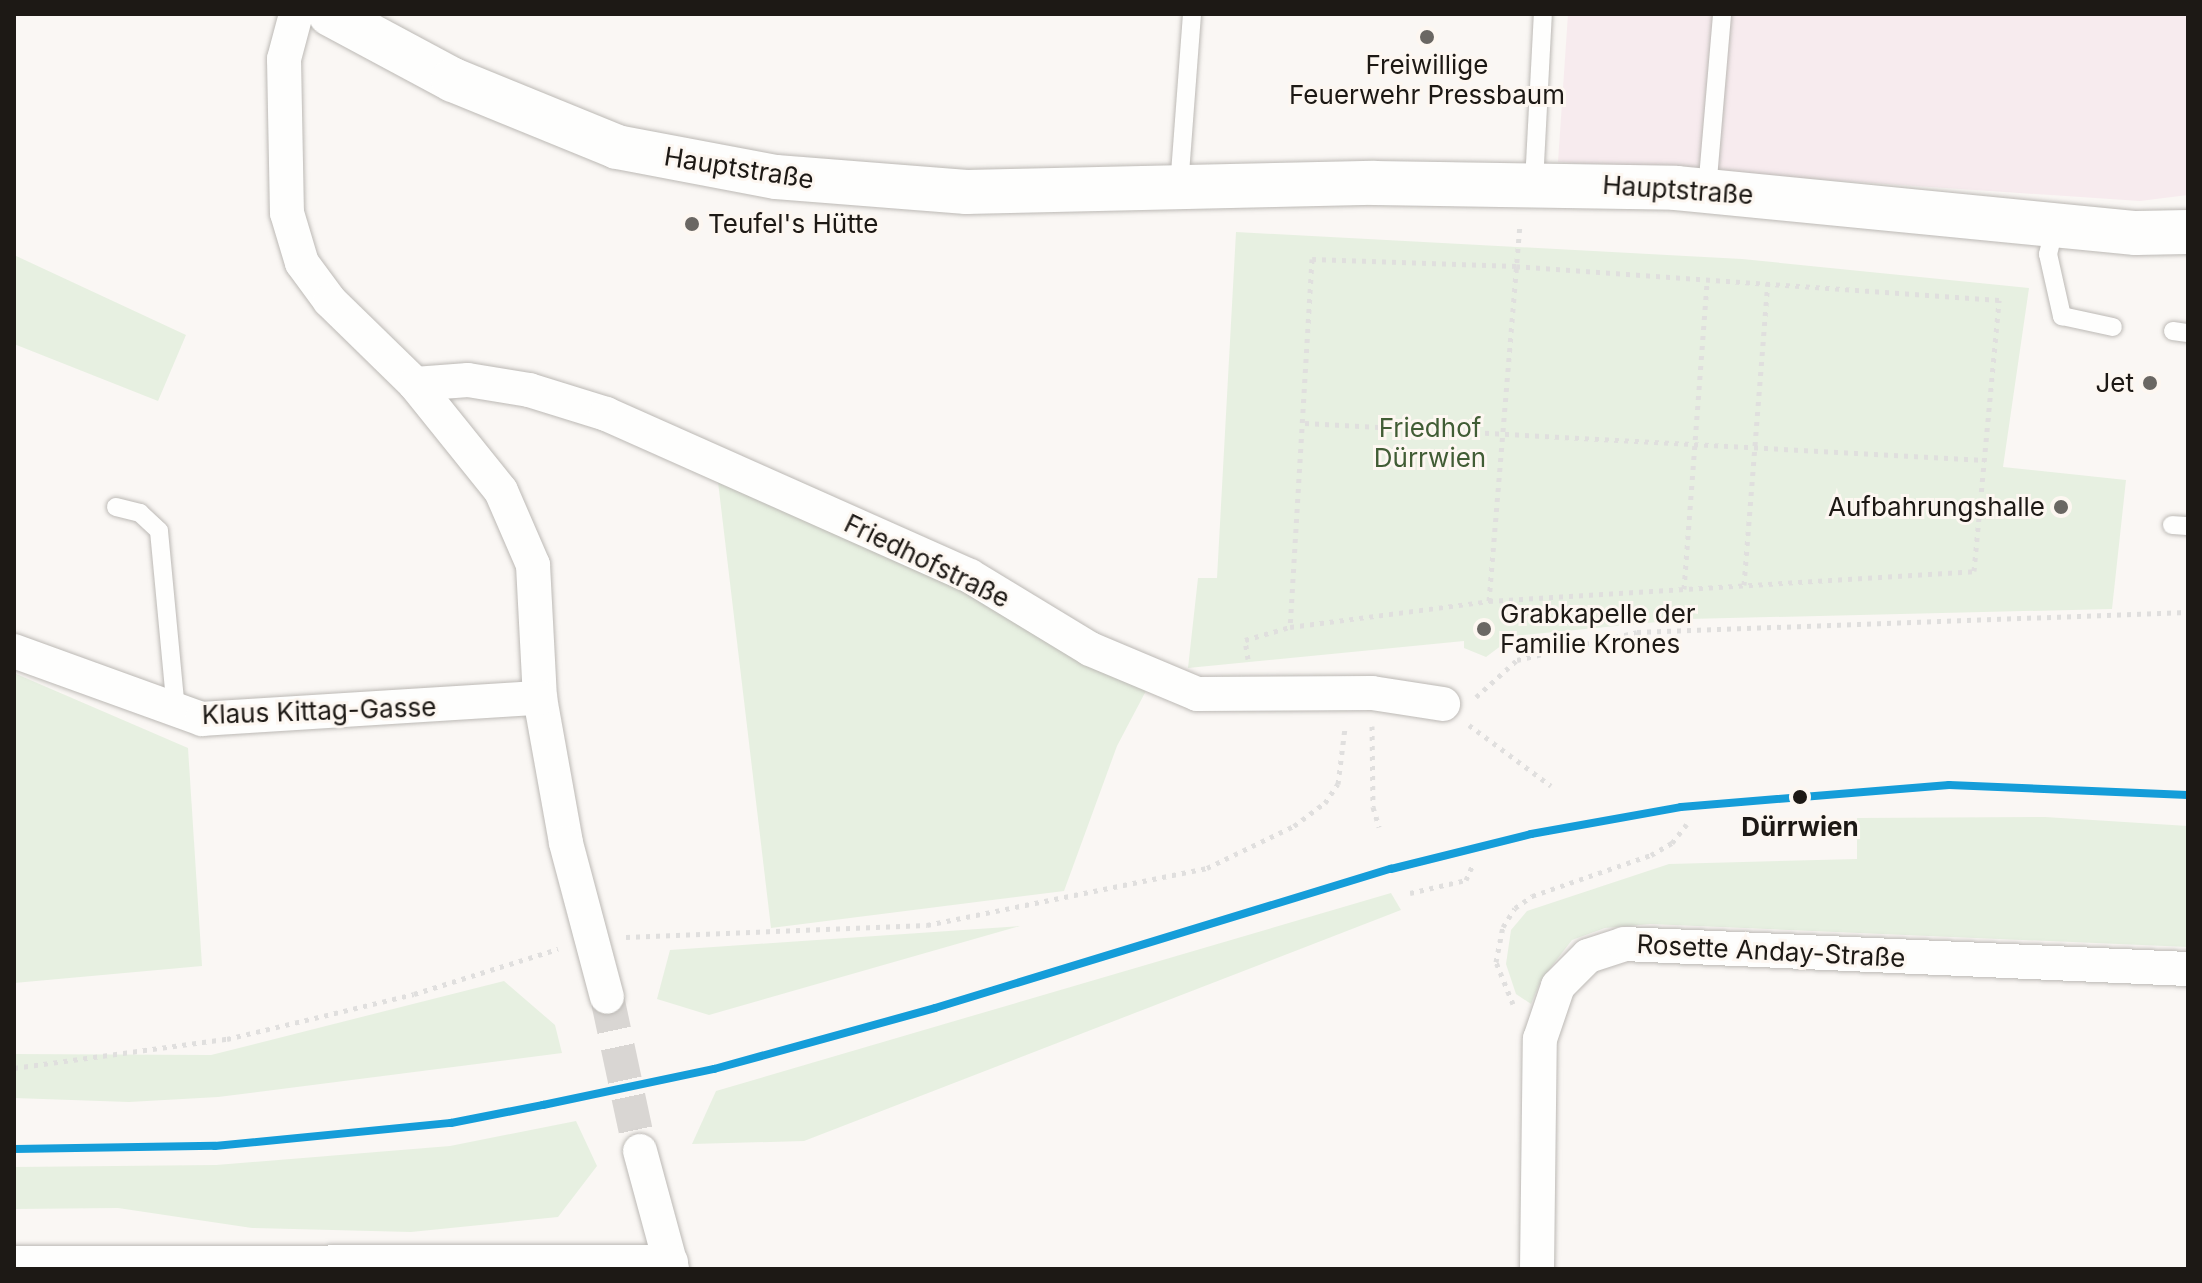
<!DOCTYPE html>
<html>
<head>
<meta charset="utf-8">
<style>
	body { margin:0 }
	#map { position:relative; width:2202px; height:1283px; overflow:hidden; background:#faf7f4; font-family:Inter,sans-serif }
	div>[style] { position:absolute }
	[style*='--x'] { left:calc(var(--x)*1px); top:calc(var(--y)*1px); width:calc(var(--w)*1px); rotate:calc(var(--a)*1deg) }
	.industrial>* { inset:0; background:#f7ebee }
	.green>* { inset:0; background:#e7f0e1 }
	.street-tunnel>* { height:34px; margin-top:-17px; transform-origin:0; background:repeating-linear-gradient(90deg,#d9d6d3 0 34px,transparent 0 51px) }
	.path>* { height:5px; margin-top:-2.5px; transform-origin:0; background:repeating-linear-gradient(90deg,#e0dfde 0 4px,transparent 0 10px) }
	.roads { filter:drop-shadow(0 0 2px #bcb9b5) drop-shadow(0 0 2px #bcb9b5) }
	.lane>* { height:18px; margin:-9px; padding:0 9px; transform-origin:9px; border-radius:9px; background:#fefefd }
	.street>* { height:34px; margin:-17px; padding:0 17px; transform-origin:17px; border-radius:17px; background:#fefefd }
	.primary>* { height:44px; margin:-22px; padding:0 22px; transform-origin:22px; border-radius:22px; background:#fefefd }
	.rail-1>* { height:8px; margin:-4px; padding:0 4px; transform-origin:4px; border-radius:4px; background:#159dd9 }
	.dots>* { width:22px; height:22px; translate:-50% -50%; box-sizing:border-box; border:4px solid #fdf7f1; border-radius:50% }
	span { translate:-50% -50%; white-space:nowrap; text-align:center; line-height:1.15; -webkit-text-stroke:6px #fdf7f1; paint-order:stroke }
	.poi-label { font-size:26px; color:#1d1915 }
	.left { translate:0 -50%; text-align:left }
	.right { translate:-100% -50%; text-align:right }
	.street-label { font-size:26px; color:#1d1915 }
	.park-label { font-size:26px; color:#415d35 }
	.stop-label { font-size:26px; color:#1d1915; font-weight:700 }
	.frame { position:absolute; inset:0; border:16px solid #1d1915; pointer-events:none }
</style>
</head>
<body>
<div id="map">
	<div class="industrial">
		<div style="clip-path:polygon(1568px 14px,2188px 14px,2188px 195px,2140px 201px,1558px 162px)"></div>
	</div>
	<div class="green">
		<div style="clip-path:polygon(1236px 232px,1742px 259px,2029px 288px,2003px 467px,2126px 480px,2112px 609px,1688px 619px,1514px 636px,1486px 657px,1464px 648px,1464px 641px,1188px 668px,1198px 578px,1217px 578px)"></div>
		<div style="clip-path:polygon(14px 255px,186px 335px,158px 401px,14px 344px)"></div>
		<div style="clip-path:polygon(716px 465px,970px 576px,1148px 687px,1117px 746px,1064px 891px,771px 928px)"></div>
		<div style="clip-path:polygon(14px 673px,188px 748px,202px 966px,14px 983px)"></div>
		<div style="clip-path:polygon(2045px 817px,2188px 826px,2188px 947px,1650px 924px,1605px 928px,1572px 940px,1541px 980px,1531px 1004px,1516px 994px,1506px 964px,1511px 930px,1527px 911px,1669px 864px,1857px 859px,1857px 818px)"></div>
		<div style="clip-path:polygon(1391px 893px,1401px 910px,804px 1141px,692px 1144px,716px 1091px)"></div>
		<div style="clip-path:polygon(1020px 926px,709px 1015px,657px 999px,670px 950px)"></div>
		<div style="clip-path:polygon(504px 981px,555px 1025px,562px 1053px,218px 1097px,129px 1102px,14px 1098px,14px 1054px,211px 1055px)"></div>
		<div style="clip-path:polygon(576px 1121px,597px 1166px,558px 1217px,411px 1232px,252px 1228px,118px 1208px,14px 1209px,14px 1167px,216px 1165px,450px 1146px)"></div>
	</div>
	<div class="street-tunnel">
		<div style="--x:607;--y:997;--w:157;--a:77.9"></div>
	</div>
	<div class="path">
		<div style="--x:1305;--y:423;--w:681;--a:3.11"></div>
		<div style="--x:1744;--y:585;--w:303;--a:-85.5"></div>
		<div style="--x:1684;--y:589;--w:309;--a:-85.7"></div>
		<div style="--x:1489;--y:601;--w:375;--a:-85.3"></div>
		<div style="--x:1248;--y:659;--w:19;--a:-99"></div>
		<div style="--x:1245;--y:640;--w:47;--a:-16.1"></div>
		<div style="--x:1290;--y:627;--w:201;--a:-7.4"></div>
		<div style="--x:1489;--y:601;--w:486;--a:-3.5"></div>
		<div style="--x:1974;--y:571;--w:272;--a:-84.7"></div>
		<div style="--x:1999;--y:300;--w:484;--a:-176"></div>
		<div style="--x:1516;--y:266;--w:204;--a:-178"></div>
		<div style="--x:1312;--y:259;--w:369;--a:93.4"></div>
		<div style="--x:1476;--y:697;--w:55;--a:-42.1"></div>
		<div style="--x:1517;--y:660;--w:123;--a:-13.1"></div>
		<div style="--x:1637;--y:632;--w:551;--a:-2.08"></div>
		<div style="--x:1469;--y:725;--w:102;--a:36.6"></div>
		<div style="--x:1372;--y:726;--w:81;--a:89.3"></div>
		<div style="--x:1373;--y:807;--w:21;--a:73"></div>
		<div style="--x:1410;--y:893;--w:57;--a:-13.1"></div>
		<div style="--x:1466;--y:880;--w:17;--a:-66"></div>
		<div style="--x:626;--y:937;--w:301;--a:-2.3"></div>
		<div style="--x:927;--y:925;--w:286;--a:-11.5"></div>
		<div style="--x:1207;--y:868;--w:97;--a:-25.8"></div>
		<div style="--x:1294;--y:826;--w:39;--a:-37"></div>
		<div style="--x:1325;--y:803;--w:23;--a:-56"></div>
		<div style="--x:1338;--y:784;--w:56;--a:-82.9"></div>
		<div style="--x:1513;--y:1004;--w:45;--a:-112"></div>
		<div style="--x:1496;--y:962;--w:36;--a:-79"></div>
		<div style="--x:1503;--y:927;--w:22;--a:-58"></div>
		<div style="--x:1515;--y:908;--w:21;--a:-35"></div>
		<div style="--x:1532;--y:896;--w:126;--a:-19"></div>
		<div style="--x:1651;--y:855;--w:24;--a:-30"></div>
		<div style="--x:1672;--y:843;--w:24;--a:-52"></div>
		<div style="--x:14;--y:1068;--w:215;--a:-7.8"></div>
		<div style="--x:227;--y:1039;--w:192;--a:-13.5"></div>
		<div style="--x:414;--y:994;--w:151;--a:-17.4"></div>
	</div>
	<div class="roads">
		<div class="lane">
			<div style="--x:1534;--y:183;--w:169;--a:-87"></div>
			<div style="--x:1179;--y:187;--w:173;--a:-85.7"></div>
			<div style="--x:1707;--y:190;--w:177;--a:-85.1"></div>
			<div style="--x:2055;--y:226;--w:29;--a:104"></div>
			<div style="--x:2048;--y:254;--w:64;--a:77.3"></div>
			<div style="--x:2062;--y:316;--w:52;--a:12.2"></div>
			<div style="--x:2173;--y:331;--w:15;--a:8"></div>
			<div style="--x:116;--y:507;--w:25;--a:14"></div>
			<div style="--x:140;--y:513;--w:26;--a:43"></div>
			<div style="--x:159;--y:531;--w:182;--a:84.6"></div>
			<div style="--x:2172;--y:525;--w:16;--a:4"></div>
		</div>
		<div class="street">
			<div style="--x:296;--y:14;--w:47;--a:104.9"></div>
			<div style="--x:284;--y:59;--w:154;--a:88.9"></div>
			<div style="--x:287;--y:213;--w:52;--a:73.3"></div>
			<div style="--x:302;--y:263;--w:47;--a:53.6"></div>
			<div style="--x:330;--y:301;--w:119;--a:44.3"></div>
			<div style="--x:415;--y:384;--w:137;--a:51.2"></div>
			<div style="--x:501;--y:491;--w:81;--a:66.6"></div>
			<div style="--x:533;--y:565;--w:133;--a:87"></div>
			<div style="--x:540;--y:698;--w:147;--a:79.8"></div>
			<div style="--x:566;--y:843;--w:159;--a:75.1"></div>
			<div style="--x:415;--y:384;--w:53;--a:-4.3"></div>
			<div style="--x:468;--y:380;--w:62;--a:9.3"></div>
			<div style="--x:529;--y:390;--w:81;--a:17.3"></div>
			<div style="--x:606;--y:414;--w:398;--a:24"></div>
			<div style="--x:970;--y:576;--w:140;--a:31.3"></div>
			<div style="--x:1090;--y:649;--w:116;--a:22.8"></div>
			<div style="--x:1197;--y:694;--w:175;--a:-0.3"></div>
			<div style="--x:1372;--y:693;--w:72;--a:8.8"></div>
			<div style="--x:14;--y:651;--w:200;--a:19.9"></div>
			<div style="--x:202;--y:719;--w:339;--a:-3.6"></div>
			<div style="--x:640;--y:1151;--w:122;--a:74.8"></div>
			<div style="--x:14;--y:1263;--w:657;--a:-0.09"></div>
			<div style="--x:1537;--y:1269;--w:230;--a:-89.3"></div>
			<div style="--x:1540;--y:1039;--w:56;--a:-71.2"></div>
			<div style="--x:1558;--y:986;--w:42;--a:-45"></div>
			<div style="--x:1588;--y:956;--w:38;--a:-18"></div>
			<div style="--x:1624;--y:944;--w:565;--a:2.54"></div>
		</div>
		<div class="primary">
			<div style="--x:330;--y:14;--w:140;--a:28.2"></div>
			<div style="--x:453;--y:80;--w:177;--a:22.2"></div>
			<div style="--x:617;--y:147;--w:162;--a:10.7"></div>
			<div style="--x:776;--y:177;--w:191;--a:4.5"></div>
			<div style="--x:966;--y:192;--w:408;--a:-1.3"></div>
			<div style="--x:1374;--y:183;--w:302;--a:0.9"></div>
			<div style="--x:1676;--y:188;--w:462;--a:5.6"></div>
			<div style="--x:2136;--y:233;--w:52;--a:-1.1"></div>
		</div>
	</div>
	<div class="rail-1">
		<div style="--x:14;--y:1149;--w:201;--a:-0.9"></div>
		<div style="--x:215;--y:1146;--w:237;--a:-5.6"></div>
		<div style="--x:451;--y:1123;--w:94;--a:-11.1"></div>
		<div style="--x:543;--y:1105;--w:175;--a:-11.9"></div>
		<div style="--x:714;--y:1069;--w:229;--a:-15.4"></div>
		<div style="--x:935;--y:1008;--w:477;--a:-17"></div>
		<div style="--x:1391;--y:869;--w:144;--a:-14"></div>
		<div style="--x:1531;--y:834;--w:152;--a:-10.2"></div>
		<div style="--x:1681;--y:807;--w:269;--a:-4.7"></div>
		<div style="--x:1949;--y:785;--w:239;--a:2.4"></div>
	</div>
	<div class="dots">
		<div style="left:1427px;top:37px;background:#6a6763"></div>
		<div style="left:692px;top:224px;background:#6a6763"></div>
		<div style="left:2150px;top:383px;background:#6a6763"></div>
		<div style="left:2061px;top:507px;background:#6a6763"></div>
		<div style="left:1484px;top:629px;background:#6a6763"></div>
		<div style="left:1800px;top:797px;background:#1d1915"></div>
	</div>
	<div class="poi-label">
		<span style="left:1427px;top:80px">Freiwillige<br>Feuerwehr Pressbaum</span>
		<span class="left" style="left:708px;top:224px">Teufel's Hütte</span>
		<span class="right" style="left:2134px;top:383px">Jet</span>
		<span class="right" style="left:2045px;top:507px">Aufbahrungshalle</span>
		<span class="left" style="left:1500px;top:629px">Grabkapelle der<br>Familie Krones</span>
	</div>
	<div class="street-label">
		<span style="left:739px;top:168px;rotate:9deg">Hauptstraße</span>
		<span style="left:1678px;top:190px;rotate:4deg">Hauptstraße</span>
		<span style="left:927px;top:561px;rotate:26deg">Friedhofstraße</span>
		<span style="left:319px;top:711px;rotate:-2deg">Klaus Kittag-Gasse</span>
		<span style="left:1771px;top:951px;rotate:3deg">Rosette Anday-Straße</span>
	</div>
	<div class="park-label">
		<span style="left:1430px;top:443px">Friedhof<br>Dürrwien</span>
	</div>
	<div class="stop-label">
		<span style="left:1800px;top:827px">Dürrwien</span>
	</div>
	<div class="frame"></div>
</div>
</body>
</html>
